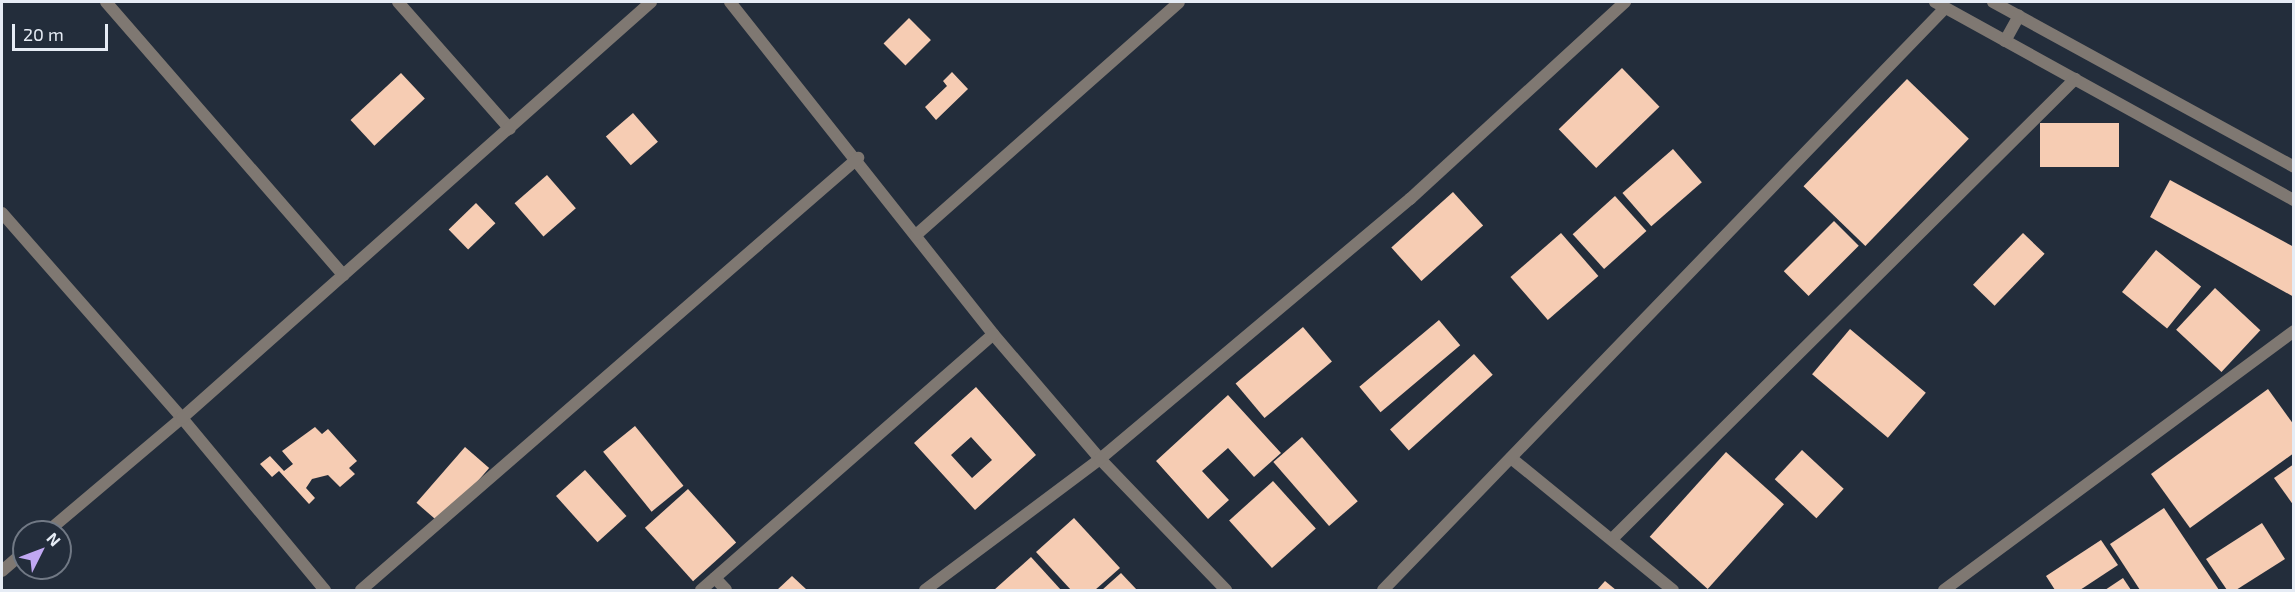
<!DOCTYPE html>
<html>
<head>
<meta charset="utf-8">
<style>
	body { margin:0 }
	#map { position:relative; width:2295px; height:592px; overflow:hidden; background:#232d3b; font-family:"Exo 2",sans-serif }
	div>[style] { position:absolute }
	[style*='--x'] { left:calc(var(--x)*1px); top:calc(var(--y)*1px); width:calc(var(--w)*1px); rotate:calc(var(--a)*1deg) }
	.building>* { inset:0; background:#f6ccb3; transform-origin:0 0 }
	.street>* { height:12px; margin:-6px; padding:0 6px; transform-origin:6px; border-radius:6px; background:#7f7872 }
	span { translate:-50% -50%; white-space:nowrap; text-align:center; line-height:1.15; -webkit-text-stroke:6px #232d3b; paint-order:stroke }
	.frame { position:absolute; inset:0; border:3px solid #e6ecf5; pointer-events:none }
	.north { position:absolute; left:12px; top:520px; width:60px; height:60px; box-sizing:border-box; background:#232d3b; border:2px solid #717985; border-radius:50%; rotate:48deg; font-size:16px; font-weight:700; line-height:24px; text-align:center; color:#e6ecf5 }
	.north::after { content:''; display:block; margin:auto; width:21px; height:27px; background:#c1a8f3; clip-path:polygon(50% 0,100% 100%,50% 72%,0 100%) }
	.scale { position:absolute; left:12px; top:24px; width:96px; height:27px; box-sizing:border-box; border:3px solid #e6ecf5; border-top:0; padding-left:8px; font-size:18px; line-height:21px; white-space:nowrap; color:#e6ecf5; -webkit-text-stroke:4px #232d3b; paint-order:stroke }
</style>
</head>
<body>
<div id="map">
	<div class="building">
		<div style="left:909px;top:18px;width:31px;height:36px;rotate:45deg"></div>
		<div style="left:1622px;top:68px;width:54px;height:88px;rotate:46deg"></div>
		<div style="clip-path:polygon(952px 72px,968px 89px,936px 120px,925px 107px,947px 86px,943px 81px)"></div>
		<div style="left:401px;top:73px;width:35px;height:69px;rotate:47deg"></div>
		<div style="left:1907px;top:79px;width:86px;height:149px;rotate:44deg"></div>
		<div style="left:633px;top:113px;width:38px;height:36px;rotate:49deg"></div>
		<div style="left:2040px;top:123px;width:79px;height:44px"></div>
		<div style="left:1673px;top:149px;width:44px;height:67px;rotate:49deg"></div>
		<div style="left:547px;top:175px;width:44px;height:43px;rotate:49deg"></div>
		<div style="clip-path:polygon(2170px 180px,2294px 247px,2294px 297px,2150px 217px)"></div>
		<div style="left:1453px;top:192px;width:45px;height:83px;rotate:48deg"></div>
		<div style="left:1615px;top:196px;width:47px;height:57px;rotate:48deg"></div>
		<div style="left:476px;top:203px;width:28px;height:38px;rotate:46deg"></div>
		<div style="left:1834px;top:221px;width:35px;height:71px;rotate:45deg"></div>
		<div style="left:1561px;top:233px;width:57px;height:67px;rotate:49deg"></div>
		<div style="left:2023px;top:233px;width:30px;height:72px;rotate:44deg"></div>
		<div style="left:2156px;top:250px;width:58px;height:54px;rotate:39deg"></div>
		<div style="left:2215px;top:288px;width:62px;height:57px;rotate:43deg"></div>
		<div style="left:1439px;top:320px;width:33px;height:104px;rotate:50deg"></div>
		<div style="left:1303px;top:327px;width:45px;height:88px;rotate:50deg"></div>
		<div style="left:1850px;top:329px;width:99px;height:59px;rotate:40deg"></div>
		<div style="left:1474px;top:354px;width:28px;height:113px;rotate:48deg"></div>
		<div style="clip-path:polygon(evenodd,976px 387px,1036px 455px,975px 510px,914px 443px,976px 387px,971px 437px,992px 460px,972px 478px,951px 455px,971px 437px)"></div>
		<div style="clip-path:polygon(2268px 389px,2294px 425px,2294px 453px,2190px 528px,2151px 474px)"></div>
		<div style="clip-path:polygon(1228px 395px,1281px 453px,1254px 477px,1228px 448px,1202px 471px,1229px 500px,1208px 519px,1156px 461px)"></div>
		<div style="left:635px;top:426px;width:77px;height:41px;rotate:51deg"></div>
		<div style="clip-path:polygon(315px 427px,322px 434px,328px 429px,357px 461px,349px 468px,355px 474px,340px 487px,328px 475px,312px 479px,306px 488px,315px 498px,309px 504px,279px 471px,272px 477px,260px 464px,270px 456px,284px 471px,293px 464px,282px 451px)"></div>
		<div style="left:1302px;top:437px;width:85px;height:38px;rotate:49deg"></div>
		<div style="left:465px;top:447px;width:32px;height:74px;rotate:41deg"></div>
		<div style="left:1802px;top:450px;width:57px;height:40px;rotate:43deg"></div>
		<div style="left:1726px;top:452px;width:78px;height:114px;rotate:42deg"></div>
		<div style="clip-path:polygon(2294px 464px,2294px 506px,2274px 478px)"></div>
		<div style="left:585px;top:470px;width:62px;height:39px;rotate:48deg"></div>
		<div style="left:1273px;top:481px;width:64px;height:59px;rotate:48deg"></div>
		<div style="left:688px;top:489px;width:72px;height:58px;rotate:48deg"></div>
		<div style="clip-path:polygon(2164px 508px,2219px 590px,2140px 590px,2110px 544px)"></div>
		<div style="clip-path:polygon(1074px 518px,1120px 568px,1095px 590px,1071px 590px,1036px 552px)"></div>
		<div style="clip-path:polygon(2262px 523px,2285px 559px,2236px 590px,2227px 590px,2206px 559px)"></div>
		<div style="clip-path:polygon(2101px 540px,2118px 565px,2080px 590px,2055px 590px,2046px 576px)"></div>
		<div style="clip-path:polygon(1031px 557px,1061px 590px,994px 590px)"></div>
		<div style="clip-path:polygon(1121px 573px,1137px 590px,1102px 590px)"></div>
		<div style="clip-path:polygon(792px 576px,807px 590px,777px 590px)"></div>
		<div style="clip-path:polygon(2123px 578px,2131px 590px,2105px 590px)"></div>
		<div style="clip-path:polygon(1605px 581px,1616px 590px,1597px 590px)"></div>
	</div>
	<div class="street">
		<div style="--x:106;--y:2;--w:362;--a:49"></div>
		<div style="--x:398;--y:2;--w:169;--a:48.6"></div>
		<div style="--x:730;--y:2;--w:424;--a:51.6"></div>
		<div style="--x:993;--y:334;--w:165;--a:49.4"></div>
		<div style="--x:1100;--y:459;--w:182;--a:46.1"></div>
		<div style="--x:1935;--y:2;--w:410;--a:28.9"></div>
		<div style="--x:1993;--y:2;--w:343;--a:28.7"></div>
		<div style="--x:2005;--y:41;--w:29;--a:-61"></div>
		<div style="--x:2;--y:213;--w:273;--a:48.7"></div>
		<div style="--x:182;--y:418;--w:224;--a:50.3"></div>
		<div style="--x:916;--y:235;--w:351;--a:-41.5"></div>
		<div style="--x:1511;--y:458;--w:209;--a:39.2"></div>
		<div style="--x:47;--y:532;--w:177;--a:-40.2"></div>
		<div style="--x:182;--y:418;--w:627;--a:-41.57"></div>
		<div style="--x:1612;--y:539;--w:653;--a:-44.81"></div>
		<div style="--x:2;--y:571;--w:29;--a:-41"></div>
		<div style="--x:715;--y:578;--w:16;--a:47"></div>
		<div style="--x:361;--y:590;--w:659;--a:-41"></div>
		<div style="--x:701;--y:590;--w:388;--a:-41.2"></div>
		<div style="--x:925;--y:590;--w:219;--a:-36.8"></div>
		<div style="--x:1100;--y:459;--w:405;--a:-40"></div>
		<div style="--x:1410;--y:199;--w:292;--a:-42.5"></div>
		<div style="--x:1383;--y:590;--w:809;--a:-46"></div>
		<div style="--x:1944;--y:590;--w:435;--a:-36.5"></div>
	</div>
	<div class="frame"></div>
	<div class="north">N</div>
	<div class="scale">20 m</div>
</div>
</body>
</html>
